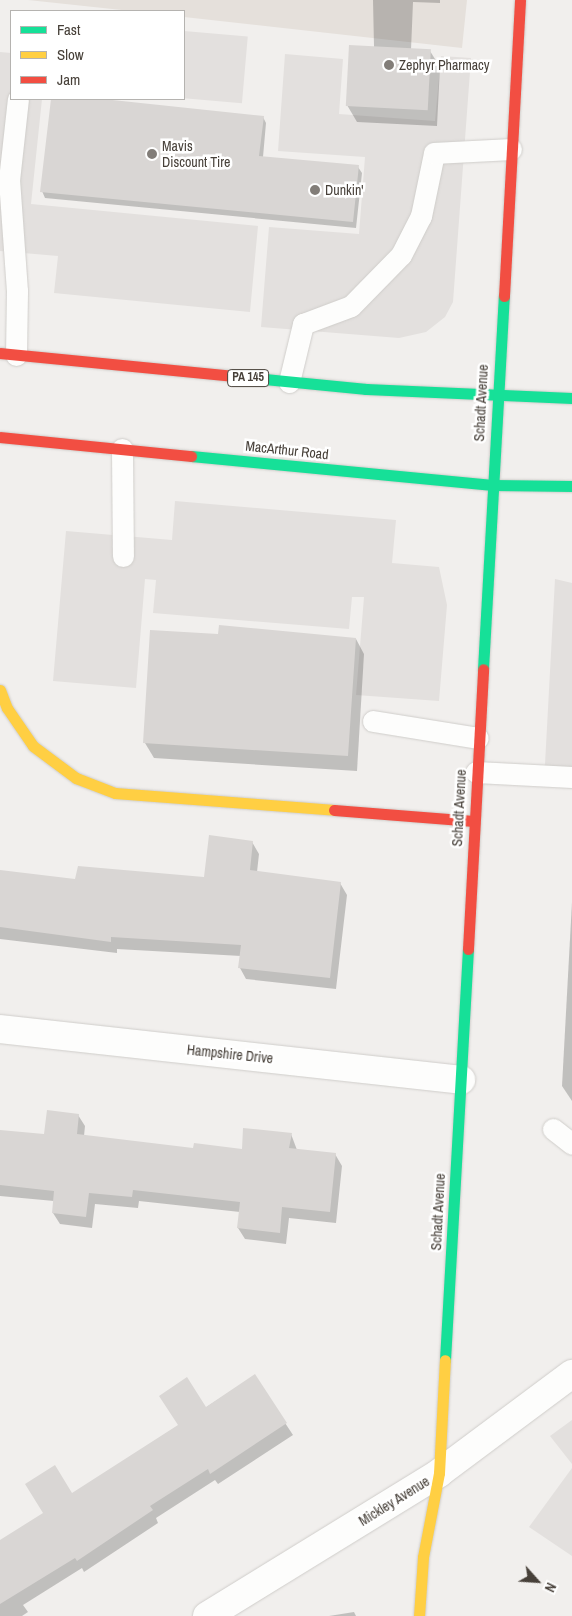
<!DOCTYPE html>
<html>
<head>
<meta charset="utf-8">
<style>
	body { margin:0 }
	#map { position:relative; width:572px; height:1616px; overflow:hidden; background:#f1efed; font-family:"Archivo Narrow",sans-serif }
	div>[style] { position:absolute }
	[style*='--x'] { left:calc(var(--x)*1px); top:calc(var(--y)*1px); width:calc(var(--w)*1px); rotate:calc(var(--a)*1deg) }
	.residential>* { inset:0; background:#e5e0db }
	.parking>* { inset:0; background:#e3e0de; transform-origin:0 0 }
	.shadow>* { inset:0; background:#0003 }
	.building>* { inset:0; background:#d9d6d4; transform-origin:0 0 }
	.roads { filter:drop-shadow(0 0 1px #cfcdca) drop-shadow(0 0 1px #cfcdca) }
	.lane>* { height:21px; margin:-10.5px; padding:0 10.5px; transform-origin:10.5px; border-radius:10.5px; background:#fdfdfc }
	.street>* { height:28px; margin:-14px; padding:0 14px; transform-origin:14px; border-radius:14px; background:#fdfdfc }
	.fast>* { height:11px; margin:-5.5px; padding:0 5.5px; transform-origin:5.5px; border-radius:5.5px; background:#16e098 }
	.slow>* { height:11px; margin:-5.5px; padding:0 5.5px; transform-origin:5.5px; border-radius:5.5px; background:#ffcf43 }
	.jam>* { height:11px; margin:-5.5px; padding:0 5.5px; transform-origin:5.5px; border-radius:5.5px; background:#f24e42 }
	.dots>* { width:14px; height:14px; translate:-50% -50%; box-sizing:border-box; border:2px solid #fff; border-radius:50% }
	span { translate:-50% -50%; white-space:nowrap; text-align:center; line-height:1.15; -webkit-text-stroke:5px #fff; paint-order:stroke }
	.shield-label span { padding:1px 4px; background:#fff; border:1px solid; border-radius:4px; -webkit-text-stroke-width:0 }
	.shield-label { font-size:12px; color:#474039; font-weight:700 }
	.poi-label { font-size:14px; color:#474039 }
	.left { translate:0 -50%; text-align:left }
	.street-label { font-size:14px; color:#474039 }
	.legend { position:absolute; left:10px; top:10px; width:175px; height:90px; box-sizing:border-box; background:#fff; border:1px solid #b5b3b0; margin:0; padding:6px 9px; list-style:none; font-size:15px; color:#474039 }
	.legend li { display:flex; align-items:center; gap:10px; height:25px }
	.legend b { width:25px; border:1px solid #b5b3b0 }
	.north { position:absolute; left:512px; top:1556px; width:50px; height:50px; -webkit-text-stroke:4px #fff; paint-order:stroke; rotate:116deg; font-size:14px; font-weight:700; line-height:20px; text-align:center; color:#474039 }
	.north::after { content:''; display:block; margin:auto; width:18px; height:22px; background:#474039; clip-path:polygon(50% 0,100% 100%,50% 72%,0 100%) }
</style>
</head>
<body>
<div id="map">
	<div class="residential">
		<div style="clip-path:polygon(28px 0,467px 0,462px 48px,184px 17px,184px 11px,131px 11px)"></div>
	</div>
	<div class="parking">
		<div style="left:184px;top:31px;width:64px;height:67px;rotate:5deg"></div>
		<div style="clip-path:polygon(0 52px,11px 53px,11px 99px,42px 99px,31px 204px,258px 226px,250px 312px,54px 293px,58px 256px,0 251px)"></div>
		<div style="clip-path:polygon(285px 54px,343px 59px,339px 114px,435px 121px,441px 56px,471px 58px,453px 302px,445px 317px,426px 332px,399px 338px,261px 327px,269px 227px,359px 234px,365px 157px,278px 151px)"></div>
		<div style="clip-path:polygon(175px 501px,396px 520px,392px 563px,439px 567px,447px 605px,439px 701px,356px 695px,364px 597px,352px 597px,349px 629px,153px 613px,156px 580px,145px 579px,136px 688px,53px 681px,66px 531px,172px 540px)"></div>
		<div style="clip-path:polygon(555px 579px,572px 583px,572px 785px,544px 783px)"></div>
		<div style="clip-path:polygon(572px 1420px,572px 1464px,550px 1436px)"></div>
		<div style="clip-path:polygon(572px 1468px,572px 1556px,529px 1527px)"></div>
	</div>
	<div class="shadow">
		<div style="clip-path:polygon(373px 0,440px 0,440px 3px,413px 2px,411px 50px,430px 51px,440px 67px,437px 126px,357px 122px,347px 105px,374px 47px)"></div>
		<div style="clip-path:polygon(52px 99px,92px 99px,263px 117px,266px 123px,263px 157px,358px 167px,362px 173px,356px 228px,45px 198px,42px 191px)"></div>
		<div style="clip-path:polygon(219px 635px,356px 639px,364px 654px,357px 771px,154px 758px,145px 743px)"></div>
		<div style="clip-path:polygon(252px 842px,259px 854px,257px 872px,340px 883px,347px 895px,336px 989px,246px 979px,240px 968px,241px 956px,117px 949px,117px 953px,0 939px,0 871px,76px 880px,205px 878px)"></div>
		<div style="clip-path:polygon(572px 902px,572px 1101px,562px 1086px)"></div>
		<div style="clip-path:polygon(78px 1115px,85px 1126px,84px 1136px,194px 1149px,243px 1150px,291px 1134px,297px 1150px,335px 1154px,342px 1166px,336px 1223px,289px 1218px,286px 1244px,245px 1239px,238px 1228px,240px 1212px,139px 1201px,138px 1208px,95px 1204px,92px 1228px,60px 1224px,53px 1213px,54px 1201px,0 1196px,0 1131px,46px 1135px)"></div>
		<div style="clip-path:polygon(254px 1376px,293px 1435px,218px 1484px,215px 1480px,156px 1518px,158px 1523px,84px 1572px,82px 1568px,23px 1605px,28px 1612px,22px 1616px,0 1616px,0 1547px,72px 1495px)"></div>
		<div style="clip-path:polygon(354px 1612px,356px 1616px,329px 1616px)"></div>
	</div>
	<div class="building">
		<div style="left:349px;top:45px;width:82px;height:61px;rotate:3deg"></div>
		<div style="clip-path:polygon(51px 99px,103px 99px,264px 116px,259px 156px,359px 165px,353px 222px,40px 192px)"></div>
		<div style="clip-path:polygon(219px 625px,356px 638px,348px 756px,143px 743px,150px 630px,218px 634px)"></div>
		<div style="clip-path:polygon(209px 835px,253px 841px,250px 870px,341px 882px,330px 978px,238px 968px,241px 945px,111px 937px,111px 942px,0 927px,0 870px,75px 879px,78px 866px,204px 877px)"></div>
		<div style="clip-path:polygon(47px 1110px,79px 1114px,77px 1134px,193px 1148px,194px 1143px,242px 1149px,243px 1128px,292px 1133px,289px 1148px,336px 1153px,330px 1212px,282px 1207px,280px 1233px,237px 1228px,240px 1202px,133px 1190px,132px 1197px,89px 1193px,86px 1217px,52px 1213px,54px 1191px,0 1185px,0 1130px,44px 1134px)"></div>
		<div style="clip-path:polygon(255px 1374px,287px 1423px,210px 1474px,208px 1469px,150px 1506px,153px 1510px,77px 1561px,75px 1558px,0 1604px,0 1540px,43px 1513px,25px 1484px,55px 1465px,72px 1493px,178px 1425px,159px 1396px,187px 1377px,206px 1407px)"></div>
	</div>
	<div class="roads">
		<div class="lane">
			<div style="--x:16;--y:355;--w:64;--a:-89.1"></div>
			<div style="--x:17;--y:291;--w:111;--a:-94.1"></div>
			<div style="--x:9;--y:180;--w:81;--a:-83.7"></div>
			<div style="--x:289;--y:382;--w:60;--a:-76.4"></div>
			<div style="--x:303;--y:324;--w:51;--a:-20.6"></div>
			<div style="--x:351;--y:306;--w:71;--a:-45.6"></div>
			<div style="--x:401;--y:255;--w:44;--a:-62.9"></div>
			<div style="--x:421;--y:216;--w:64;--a:-78.3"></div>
			<div style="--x:434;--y:153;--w:77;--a:-3"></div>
			<div style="--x:122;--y:449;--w:107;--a:89.5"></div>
			<div style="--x:373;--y:721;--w:106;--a:9.2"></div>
			<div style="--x:476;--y:772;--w:96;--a:3"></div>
			<div style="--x:553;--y:1129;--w:24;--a:38"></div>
		</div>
		<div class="street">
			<div style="--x:0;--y:1029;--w:464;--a:6.3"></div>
			<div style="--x:207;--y:1616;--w:273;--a:-31.6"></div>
			<div style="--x:439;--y:1473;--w:166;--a:-36.7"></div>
		</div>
		<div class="fast">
			<div style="--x:234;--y:376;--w:133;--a:5.6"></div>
			<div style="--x:366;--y:389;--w:206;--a:2.5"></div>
			<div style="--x:191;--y:456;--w:303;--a:5.5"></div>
			<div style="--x:493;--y:485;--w:79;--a:0.7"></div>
			<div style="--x:483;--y:669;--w:374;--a:-86.8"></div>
			<div style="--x:445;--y:1360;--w:412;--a:-86.8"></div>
		</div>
		<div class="slow">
			<div style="--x:0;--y:690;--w:19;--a:69"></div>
			<div style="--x:7;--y:708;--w:46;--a:55.6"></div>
			<div style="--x:33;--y:746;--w:54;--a:36.7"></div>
			<div style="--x:76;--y:778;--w:42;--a:21"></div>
			<div style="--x:115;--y:793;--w:220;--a:4.4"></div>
			<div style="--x:419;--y:1616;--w:59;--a:-86.1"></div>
			<div style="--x:423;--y:1557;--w:86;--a:-79.2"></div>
			<div style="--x:439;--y:1473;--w:113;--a:-87"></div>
		</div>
		<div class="jam">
			<div style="--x:504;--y:296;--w:296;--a:-86.9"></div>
			<div style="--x:0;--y:353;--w:235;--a:5.6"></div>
			<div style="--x:0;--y:437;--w:192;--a:5.7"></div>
			<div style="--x:334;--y:810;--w:140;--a:4.5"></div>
			<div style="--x:468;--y:949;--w:280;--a:-86.9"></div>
		</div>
	</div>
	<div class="dots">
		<div style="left:389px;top:65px;background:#827d78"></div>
		<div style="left:152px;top:154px;background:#827d78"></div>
		<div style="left:315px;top:190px;background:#827d78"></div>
	</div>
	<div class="shield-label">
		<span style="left:248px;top:378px">PA 145</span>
	</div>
	<div class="poi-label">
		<span class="left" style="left:399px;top:65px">Zephyr Pharmacy</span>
		<span class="left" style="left:162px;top:154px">Mavis<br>Discount Tire</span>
		<span class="left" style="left:325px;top:190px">Dunkin'</span>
	</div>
	<div class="street-label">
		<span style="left:481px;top:403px;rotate:-87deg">Schadt Avenue</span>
		<span style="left:287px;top:450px;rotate:6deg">MacArthur Road</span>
		<span style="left:459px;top:808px;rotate:-87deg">Schadt Avenue</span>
		<span style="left:230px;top:1054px;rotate:6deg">Hampshire Drive</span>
		<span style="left:438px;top:1212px;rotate:-87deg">Schadt Avenue</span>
		<span style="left:394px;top:1501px;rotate:-32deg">Mickley Avenue</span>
	</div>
	<ul class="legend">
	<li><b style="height:6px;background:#16e098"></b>Fast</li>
	<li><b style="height:6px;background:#ffcf43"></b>Slow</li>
	<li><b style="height:6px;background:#f24e42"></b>Jam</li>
	</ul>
	<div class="north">N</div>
</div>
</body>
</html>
